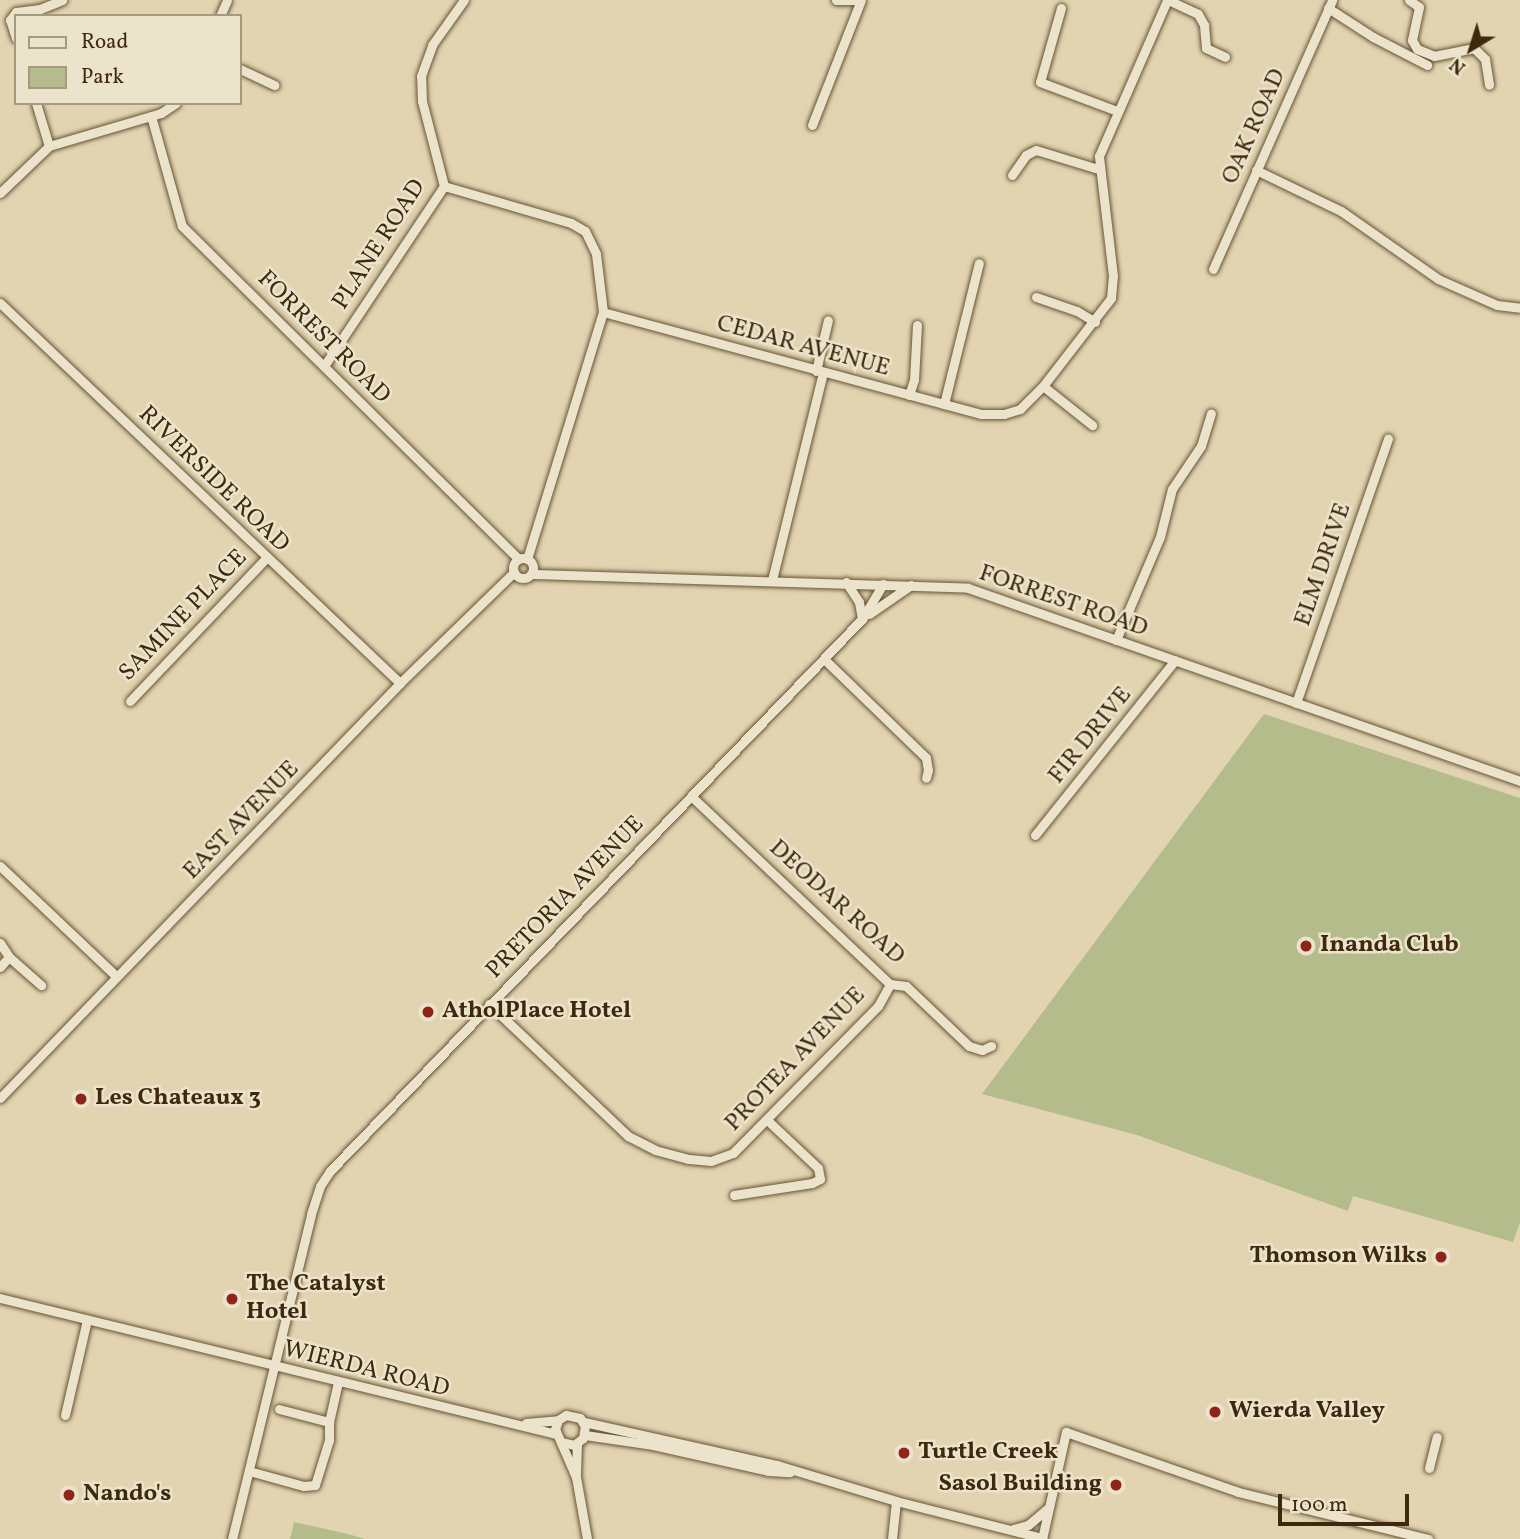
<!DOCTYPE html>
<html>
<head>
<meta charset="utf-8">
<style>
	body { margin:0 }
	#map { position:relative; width:1520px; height:1539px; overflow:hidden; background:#e2d4b1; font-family:Vollkorn,serif }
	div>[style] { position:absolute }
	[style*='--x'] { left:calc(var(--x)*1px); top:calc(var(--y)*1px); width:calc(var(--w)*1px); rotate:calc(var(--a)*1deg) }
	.green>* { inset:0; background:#b4bc8b }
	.roads { filter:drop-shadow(0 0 2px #685435) drop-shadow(0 0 2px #685435) }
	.minor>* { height:9px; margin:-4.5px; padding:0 4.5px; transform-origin:4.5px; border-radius:4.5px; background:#ece3cc }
	.minor>.ring { margin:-4.5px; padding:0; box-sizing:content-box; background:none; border:9px solid #ece3cc; border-radius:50% }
	.dots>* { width:19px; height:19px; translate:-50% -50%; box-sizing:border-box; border:4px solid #ece3cc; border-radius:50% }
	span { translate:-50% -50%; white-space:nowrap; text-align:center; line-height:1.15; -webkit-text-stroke:5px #ece3cc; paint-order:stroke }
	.street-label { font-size:24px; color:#3f290c }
	.poi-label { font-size:24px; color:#3f290c; font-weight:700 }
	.left { translate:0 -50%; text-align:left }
	.right { translate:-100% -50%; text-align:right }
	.legend { position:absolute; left:14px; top:14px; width:228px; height:91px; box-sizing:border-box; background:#ece3cc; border:2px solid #a7997f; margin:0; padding:9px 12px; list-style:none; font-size:21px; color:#3f290c }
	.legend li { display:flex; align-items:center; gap:14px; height:35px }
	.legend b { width:35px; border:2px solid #a7997f }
	.north { position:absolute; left:1436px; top:14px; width:70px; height:70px; -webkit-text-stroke:5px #ece3cc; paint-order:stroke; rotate:218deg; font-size:19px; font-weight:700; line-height:28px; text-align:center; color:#3f290c }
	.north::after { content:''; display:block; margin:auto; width:24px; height:32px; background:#3f290c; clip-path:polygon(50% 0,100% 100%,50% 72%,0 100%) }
	.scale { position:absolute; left:1278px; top:1494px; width:131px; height:32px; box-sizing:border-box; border:4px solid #3f290c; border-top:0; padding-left:9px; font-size:21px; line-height:24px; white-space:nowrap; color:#3f290c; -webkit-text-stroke:5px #ece3cc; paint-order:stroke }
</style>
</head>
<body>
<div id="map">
	<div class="green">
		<div style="clip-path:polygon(1264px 714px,1520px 798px,1520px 1223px,1513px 1242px,1353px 1196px,1348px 1211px,1137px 1135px,982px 1094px)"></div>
		<div style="clip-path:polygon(294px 1522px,348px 1534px,365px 1539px,290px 1539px)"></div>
	</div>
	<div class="roads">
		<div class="minor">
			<div style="--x:836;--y:0;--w:22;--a:0"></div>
			<div style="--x:1168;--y:0;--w:33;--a:25"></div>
			<div style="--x:1198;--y:14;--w:13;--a:61"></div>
			<div style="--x:1204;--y:25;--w:23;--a:85"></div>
			<div style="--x:1206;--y:48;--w:21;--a:25"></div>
			<div style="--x:1409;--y:0;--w:12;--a:35"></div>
			<div style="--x:1419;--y:7;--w:34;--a:102"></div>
			<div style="--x:1412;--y:40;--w:10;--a:61"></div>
			<div style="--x:1417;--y:49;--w:18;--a:22"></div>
			<div style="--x:1434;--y:56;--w:41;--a:-11.3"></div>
			<div style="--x:1474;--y:48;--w:16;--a:45"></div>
			<div style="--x:1485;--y:59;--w:26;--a:81"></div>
			<div style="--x:1061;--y:8;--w:77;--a:105.8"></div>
			<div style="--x:1040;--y:82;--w:82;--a:20.6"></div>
			<div style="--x:1328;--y:8;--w:54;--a:32.8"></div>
			<div style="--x:1373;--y:37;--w:61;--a:27.4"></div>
			<div style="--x:220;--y:16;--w:17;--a:-66"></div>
			<div style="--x:16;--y:38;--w:19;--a:-108"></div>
			<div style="--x:10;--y:20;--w:10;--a:-53"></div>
			<div style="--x:16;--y:12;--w:24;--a:-7"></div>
			<div style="--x:40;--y:9;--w:24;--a:-22"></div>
			<div style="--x:240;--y:69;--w:38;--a:25"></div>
			<div style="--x:36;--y:103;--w:45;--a:73.2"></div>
			<div style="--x:151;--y:116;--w:114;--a:74.3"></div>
			<div style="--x:182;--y:226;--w:472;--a:44.7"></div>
			<div style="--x:812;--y:125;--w:134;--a:-68.6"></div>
			<div style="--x:1256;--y:170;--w:94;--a:25.8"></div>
			<div style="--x:1341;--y:211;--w:118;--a:35"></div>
			<div style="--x:1438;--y:279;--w:64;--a:23.8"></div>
			<div style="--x:1497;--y:305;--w:23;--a:7"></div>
			<div style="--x:1012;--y:175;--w:24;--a:-55"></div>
			<div style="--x:1026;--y:155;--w:11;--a:-27"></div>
			<div style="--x:1036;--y:150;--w:65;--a:17"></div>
			<div style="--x:444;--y:186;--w:132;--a:16.2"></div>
			<div style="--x:571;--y:223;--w:16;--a:30"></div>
			<div style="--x:585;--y:231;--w:25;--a:64"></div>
			<div style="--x:596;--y:254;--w:58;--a:83.1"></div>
			<div style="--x:603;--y:312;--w:258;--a:107.1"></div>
			<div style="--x:0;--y:193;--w:68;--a:-43.8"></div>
			<div style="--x:49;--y:146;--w:117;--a:-16.4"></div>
			<div style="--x:161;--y:113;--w:18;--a:-34"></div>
			<div style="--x:1213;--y:269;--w:294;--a:-66.1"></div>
			<div style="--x:1036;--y:297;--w:43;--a:18.9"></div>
			<div style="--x:1077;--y:311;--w:21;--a:31"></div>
			<div style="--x:0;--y:303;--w:552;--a:43.53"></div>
			<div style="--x:603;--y:312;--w:392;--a:15.1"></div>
			<div style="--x:982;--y:414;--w:22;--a:0"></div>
			<div style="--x:1004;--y:414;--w:17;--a:-17"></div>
			<div style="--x:1020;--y:409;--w:33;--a:-45"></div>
			<div style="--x:1043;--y:386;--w:111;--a:-52.3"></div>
			<div style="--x:1111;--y:298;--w:22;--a:-85"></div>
			<div style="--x:1113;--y:276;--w:121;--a:-96.7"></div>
			<div style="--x:1099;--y:156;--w:170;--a:-66.4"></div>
			<div style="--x:324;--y:366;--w:216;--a:-56.3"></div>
			<div style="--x:444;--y:186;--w:88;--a:-104.5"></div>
			<div style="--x:422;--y:101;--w:25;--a:-92"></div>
			<div style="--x:421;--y:76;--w:33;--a:-70"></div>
			<div style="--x:432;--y:45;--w:55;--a:-54.6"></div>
			<div style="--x:816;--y:371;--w:52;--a:-76.8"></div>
			<div style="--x:1043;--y:386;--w:63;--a:38.5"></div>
			<div style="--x:909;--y:395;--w:16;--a:-72"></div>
			<div style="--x:914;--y:380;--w:55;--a:-86.9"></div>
			<div style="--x:944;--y:404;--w:145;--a:-76.1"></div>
			<div class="ring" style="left:513px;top:558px;width:11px;height:11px"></div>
			<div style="--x:531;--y:574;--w:437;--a:1.8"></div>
			<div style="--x:968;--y:588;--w:585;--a:19.27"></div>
			<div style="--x:772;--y:580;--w:213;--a:-76.2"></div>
			<div style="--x:846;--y:582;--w:24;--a:57"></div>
			<div style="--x:859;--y:602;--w:17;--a:80"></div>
			<div style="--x:869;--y:614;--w:51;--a:-34.6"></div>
			<div style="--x:1116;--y:640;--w:112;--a:-66.9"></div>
			<div style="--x:1160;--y:537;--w:49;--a:-76"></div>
			<div style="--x:1172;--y:489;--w:52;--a:-56"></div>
			<div style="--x:1201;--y:446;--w:34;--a:-73"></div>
			<div style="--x:824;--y:659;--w:142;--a:44.1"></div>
			<div style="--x:926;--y:758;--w:12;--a:81"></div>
			<div style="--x:928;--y:770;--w:8;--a:104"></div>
			<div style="--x:130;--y:701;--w:197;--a:-46.4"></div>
			<div style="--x:1296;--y:703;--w:280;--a:-70.8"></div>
			<div style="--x:691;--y:796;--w:274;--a:43.4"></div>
			<div style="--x:890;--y:984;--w:16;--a:7"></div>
			<div style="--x:906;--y:986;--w:87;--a:43.6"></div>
			<div style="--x:969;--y:1046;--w:14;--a:17"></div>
			<div style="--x:982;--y:1050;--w:10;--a:-24"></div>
			<div style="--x:1035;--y:835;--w:224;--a:-51.3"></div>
			<div style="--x:0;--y:866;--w:160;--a:43.5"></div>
			<div style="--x:0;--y:943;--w:17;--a:57"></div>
			<div style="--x:9;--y:957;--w:43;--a:41.2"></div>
			<div style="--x:0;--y:967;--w:13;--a:-48"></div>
			<div style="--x:489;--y:1004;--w:192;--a:43.5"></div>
			<div style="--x:628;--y:1136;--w:30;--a:27"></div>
			<div style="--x:655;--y:1150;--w:35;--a:15"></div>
			<div style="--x:689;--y:1159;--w:22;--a:5"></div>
			<div style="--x:711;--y:1161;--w:23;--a:-20"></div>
			<div style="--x:733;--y:1153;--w:206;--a:-45.4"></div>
			<div style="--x:878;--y:1006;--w:25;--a:-61"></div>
			<div style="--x:0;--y:1098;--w:576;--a:-46.05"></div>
			<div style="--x:400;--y:683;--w:159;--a:-44.2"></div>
			<div style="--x:734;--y:1195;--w:79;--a:-8.7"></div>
			<div style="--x:812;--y:1183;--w:9;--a:-27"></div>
			<div style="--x:820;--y:1179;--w:11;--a:-100"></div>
			<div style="--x:818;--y:1168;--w:71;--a:-136.7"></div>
			<div style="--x:0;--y:1298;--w:572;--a:13.74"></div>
			<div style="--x:279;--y:1409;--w:52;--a:14.6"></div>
			<div style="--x:65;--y:1415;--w:98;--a:-77"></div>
			<div style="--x:584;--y:1422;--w:198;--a:12.6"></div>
			<div style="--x:777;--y:1465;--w:124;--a:16.8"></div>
			<div style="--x:896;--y:1501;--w:151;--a:14.2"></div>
			<div style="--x:526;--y:1423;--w:32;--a:-5"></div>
			<div style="--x:585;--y:1435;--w:69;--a:8.4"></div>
			<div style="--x:653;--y:1445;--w:118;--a:12.7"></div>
			<div style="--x:768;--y:1471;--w:22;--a:3"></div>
			<div style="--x:562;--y:1442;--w:12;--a:14"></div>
			<div style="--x:574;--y:1445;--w:11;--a:-38"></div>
			<div style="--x:583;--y:1438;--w:12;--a:-81"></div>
			<div style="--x:585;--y:1426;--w:9;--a:-122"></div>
			<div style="--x:580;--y:1418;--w:14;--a:-168"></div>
			<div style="--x:566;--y:1415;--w:9;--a:148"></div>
			<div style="--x:558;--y:1420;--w:9;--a:108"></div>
			<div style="--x:555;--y:1429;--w:52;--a:66.4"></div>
			<div style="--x:577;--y:1443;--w:34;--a:92"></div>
			<div style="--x:576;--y:1477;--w:63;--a:79.9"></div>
			<div style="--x:1429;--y:1468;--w:32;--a:-76"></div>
			<div style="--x:249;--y:1471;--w:57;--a:15.3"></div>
			<div style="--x:304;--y:1486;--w:11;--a:-5"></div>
			<div style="--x:315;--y:1485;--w:47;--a:-72.7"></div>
			<div style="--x:329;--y:1440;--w:18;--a:-90"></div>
			<div style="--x:329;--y:1422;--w:41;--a:-77.3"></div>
			<div style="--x:1013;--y:1529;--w:16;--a:-15"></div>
			<div style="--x:1028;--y:1525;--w:26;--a:-40"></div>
			<div style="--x:232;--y:1539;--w:334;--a:-76.3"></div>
			<div style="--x:311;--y:1214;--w:29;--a:-72"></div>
			<div style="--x:320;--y:1186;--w:18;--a:-56"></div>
			<div style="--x:330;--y:1171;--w:767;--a:-46.06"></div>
			<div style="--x:862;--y:619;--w:41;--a:-59"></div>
			<div style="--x:892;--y:1539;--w:38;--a:-84"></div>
			<div style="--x:1042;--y:1539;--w:110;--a:-77.4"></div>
			<div style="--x:1066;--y:1432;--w:182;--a:19.2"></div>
			<div style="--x:1238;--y:1492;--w:196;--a:13.9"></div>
		</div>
	</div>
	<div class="dots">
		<div style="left:1306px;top:946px;background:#8f2418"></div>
		<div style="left:428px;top:1012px;background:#8f2418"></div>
		<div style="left:81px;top:1099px;background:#8f2418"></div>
		<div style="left:1441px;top:1257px;background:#8f2418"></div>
		<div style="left:232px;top:1299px;background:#8f2418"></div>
		<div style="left:1215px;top:1412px;background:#8f2418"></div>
		<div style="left:904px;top:1453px;background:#8f2418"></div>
		<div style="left:1116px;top:1485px;background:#8f2418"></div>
		<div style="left:69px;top:1495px;background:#8f2418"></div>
	</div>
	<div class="street-label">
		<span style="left:1255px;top:127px;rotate:-66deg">OAK ROAD</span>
		<span style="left:380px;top:245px;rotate:-57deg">PLANE ROAD</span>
		<span style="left:323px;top:338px;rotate:45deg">FORREST ROAD</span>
		<span style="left:803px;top:347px;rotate:15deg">CEDAR AVENUE</span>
		<span style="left:213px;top:480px;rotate:44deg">RIVERSIDE ROAD</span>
		<span style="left:1324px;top:565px;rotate:-71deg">ELM DRIVE</span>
		<span style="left:1063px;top:602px;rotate:19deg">FORREST ROAD</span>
		<span style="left:184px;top:616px;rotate:-46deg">SAMINE PLACE</span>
		<span style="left:1091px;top:736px;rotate:-51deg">FIR DRIVE</span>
		<span style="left:242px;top:821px;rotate:-46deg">EAST AVENUE</span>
		<span style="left:566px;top:898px;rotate:-46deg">PRETORIA AVENUE</span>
		<span style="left:836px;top:903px;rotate:42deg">DEODAR ROAD</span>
		<span style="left:796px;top:1060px;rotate:-46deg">PROTEA AVENUE</span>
		<span style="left:366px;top:1370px;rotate:14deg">WIERDA ROAD</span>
	</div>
	<div class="poi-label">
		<span class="left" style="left:1320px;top:946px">Inanda Club</span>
		<span class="left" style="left:442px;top:1012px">AtholPlace Hotel</span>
		<span class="left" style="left:95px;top:1099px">Les Chateaux 3</span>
		<span class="right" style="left:1427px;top:1257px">Thomson Wilks</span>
		<span class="left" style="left:246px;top:1299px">The Catalyst<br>Hotel</span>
		<span class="left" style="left:1229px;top:1412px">Wierda Valley</span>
		<span class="left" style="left:918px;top:1453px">Turtle Creek</span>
		<span class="right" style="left:1102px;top:1485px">Sasol Building</span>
		<span class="left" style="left:83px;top:1495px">Nando's</span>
	</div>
	<ul class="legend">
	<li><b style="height:9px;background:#ece3cc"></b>Road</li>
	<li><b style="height:19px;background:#b4bc8b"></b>Park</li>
	</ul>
	<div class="north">N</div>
	<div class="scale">100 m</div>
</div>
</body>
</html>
